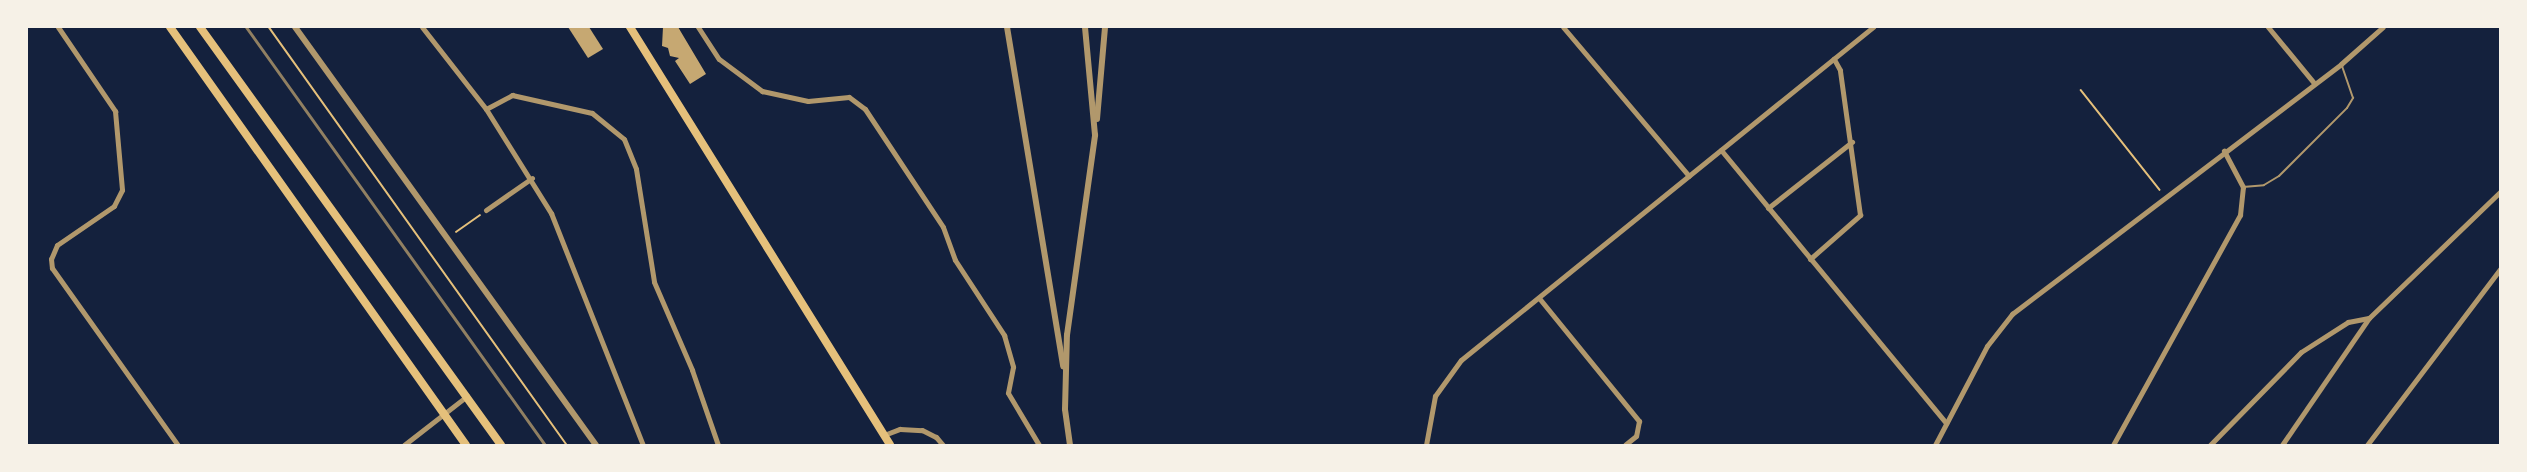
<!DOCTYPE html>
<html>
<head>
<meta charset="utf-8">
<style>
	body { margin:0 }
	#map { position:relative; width:2527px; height:472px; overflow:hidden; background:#14213d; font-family:Arial,sans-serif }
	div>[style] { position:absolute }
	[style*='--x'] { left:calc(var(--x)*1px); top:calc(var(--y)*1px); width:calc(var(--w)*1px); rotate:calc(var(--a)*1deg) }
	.building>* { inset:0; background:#c6a872 }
	.path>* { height:1.5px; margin:-0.75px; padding:0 0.75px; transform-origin:0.75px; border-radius:0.75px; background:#e5c07b }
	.service>* { height:2px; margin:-1px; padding:0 1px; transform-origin:1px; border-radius:1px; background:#b1986c }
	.minor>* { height:5px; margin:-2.5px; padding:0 2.5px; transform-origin:2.5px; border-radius:2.5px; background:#b1986c }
	.tertiary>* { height:6px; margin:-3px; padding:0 3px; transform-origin:3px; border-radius:3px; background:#b1986c }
	.secondary>* { height:8px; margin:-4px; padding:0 4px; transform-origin:4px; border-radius:4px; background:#e5c07b }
	.primary>* { height:8px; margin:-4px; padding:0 4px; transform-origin:4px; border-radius:4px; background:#e5c07b }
	.rail>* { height:3px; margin:-1.5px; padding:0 1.5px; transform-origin:1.5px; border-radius:1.5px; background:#918062 }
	span { translate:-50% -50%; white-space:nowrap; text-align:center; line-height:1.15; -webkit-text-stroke:4.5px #f6f1e7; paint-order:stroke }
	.frame { position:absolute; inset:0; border:28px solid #f6f1e7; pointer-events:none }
</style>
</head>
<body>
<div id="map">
	<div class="building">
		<div style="clip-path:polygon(568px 27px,589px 27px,603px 49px,588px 58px)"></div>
		<div style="clip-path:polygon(663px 27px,678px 27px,706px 74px,690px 84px,675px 61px,679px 58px,670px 56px,668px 48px,662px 46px)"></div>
	</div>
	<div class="path">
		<div style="--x:269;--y:27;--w:513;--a:54.51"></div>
		<div style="--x:2081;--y:90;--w:127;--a:51.7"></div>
		<div style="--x:456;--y:232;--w:29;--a:-35"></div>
	</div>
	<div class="service">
		<div style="--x:2243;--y:187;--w:21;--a:-5"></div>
		<div style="--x:2264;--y:185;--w:17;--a:-31"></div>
		<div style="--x:2279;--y:176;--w:96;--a:-45"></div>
		<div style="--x:2347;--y:108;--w:12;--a:-59"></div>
		<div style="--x:2353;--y:98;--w:36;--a:-109"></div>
	</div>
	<div class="minor">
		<div style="--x:58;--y:27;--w:102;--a:55.8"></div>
		<div style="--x:115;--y:111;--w:79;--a:84.9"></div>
		<div style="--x:122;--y:190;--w:18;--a:117"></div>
		<div style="--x:114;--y:206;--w:69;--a:145.6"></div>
		<div style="--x:57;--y:245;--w:15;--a:113"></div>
		<div style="--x:51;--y:259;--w:9;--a:84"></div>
		<div style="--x:52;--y:268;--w:217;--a:54.6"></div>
		<div style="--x:422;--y:27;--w:104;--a:52"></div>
		<div style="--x:486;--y:109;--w:123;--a:58"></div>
		<div style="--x:551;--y:213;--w:250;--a:68.4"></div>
		<div style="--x:698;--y:27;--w:38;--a:57"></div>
		<div style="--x:719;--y:59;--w:54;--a:36.7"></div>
		<div style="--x:762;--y:91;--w:47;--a:12.3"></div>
		<div style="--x:808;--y:101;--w:41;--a:-5.6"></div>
		<div style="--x:849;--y:97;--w:20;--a:37"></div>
		<div style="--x:865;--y:109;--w:141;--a:56.5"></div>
		<div style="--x:943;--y:227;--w:35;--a:70"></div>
		<div style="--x:955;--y:260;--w:90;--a:56.8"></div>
		<div style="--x:1004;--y:335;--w:33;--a:74"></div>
		<div style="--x:1013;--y:367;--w:26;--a:101"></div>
		<div style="--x:1008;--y:393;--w:61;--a:59.2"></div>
		<div style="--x:1563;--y:27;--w:195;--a:49.8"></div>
		<div style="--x:2268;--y:27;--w:72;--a:50.6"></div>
		<div style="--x:486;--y:109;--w:30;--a:-28"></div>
		<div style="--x:512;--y:95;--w:82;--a:12.7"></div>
		<div style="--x:592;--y:113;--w:41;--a:39.1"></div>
		<div style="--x:624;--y:139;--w:32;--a:68"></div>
		<div style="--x:636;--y:169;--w:114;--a:80.9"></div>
		<div style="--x:654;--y:282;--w:96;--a:66.6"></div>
		<div style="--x:692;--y:370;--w:79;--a:70.9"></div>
		<div style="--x:1721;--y:150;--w:354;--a:50.5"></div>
		<div style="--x:1768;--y:208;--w:107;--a:-38.2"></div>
		<div style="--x:486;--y:210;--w:56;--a:-34.8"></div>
		<div style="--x:1810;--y:259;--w:67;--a:-41.3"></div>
		<div style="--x:1860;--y:215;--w:146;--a:-97.9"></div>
		<div style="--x:1840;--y:70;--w:13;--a:-119"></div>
		<div style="--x:1539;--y:298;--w:159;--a:50.9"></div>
		<div style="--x:1639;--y:421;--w:15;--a:101"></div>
		<div style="--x:1636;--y:436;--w:14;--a:141"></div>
		<div style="--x:884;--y:435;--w:17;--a:-21"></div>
		<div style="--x:900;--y:429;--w:22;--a:3"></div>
		<div style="--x:922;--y:430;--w:16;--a:27"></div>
		<div style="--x:936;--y:437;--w:11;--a:49"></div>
		<div style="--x:404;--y:445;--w:80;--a:-37.9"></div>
		<div style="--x:1426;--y:445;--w:50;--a:-79.6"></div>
		<div style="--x:1435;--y:396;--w:44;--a:-54.2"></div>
		<div style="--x:1461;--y:360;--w:530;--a:-38.95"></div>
		<div style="--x:1935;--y:445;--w:112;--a:-62.3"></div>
		<div style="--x:1987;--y:346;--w:41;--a:-52"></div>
		<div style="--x:2012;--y:314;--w:413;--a:-37.2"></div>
		<div style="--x:2341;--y:64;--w:56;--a:-41.4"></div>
		<div style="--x:2113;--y:445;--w:263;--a:-61.1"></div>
		<div style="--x:2240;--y:215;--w:28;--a:-84"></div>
		<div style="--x:2243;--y:187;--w:41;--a:-117.8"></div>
		<div style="--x:2210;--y:445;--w:130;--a:-45.6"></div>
		<div style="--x:2301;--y:352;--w:56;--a:-32.6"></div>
		<div style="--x:2348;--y:322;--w:21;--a:-11"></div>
		<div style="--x:2282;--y:445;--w:154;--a:-55.6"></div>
		<div style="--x:2369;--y:318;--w:182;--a:-43.9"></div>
		<div style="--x:2367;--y:445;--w:221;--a:-52.9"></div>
	</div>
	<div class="tertiary">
		<div style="--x:295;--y:27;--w:515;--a:54.24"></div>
		<div style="--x:1007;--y:27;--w:344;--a:80.6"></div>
		<div style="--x:1097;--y:119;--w:92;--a:-85"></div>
		<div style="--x:1070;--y:445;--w:36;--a:-98"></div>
		<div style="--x:1065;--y:409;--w:74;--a:-88.5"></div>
		<div style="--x:1067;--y:335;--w:202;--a:-82"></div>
		<div style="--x:1095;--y:135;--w:108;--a:-95.3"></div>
	</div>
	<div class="secondary">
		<div style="--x:630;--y:27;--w:492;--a:58.1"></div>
	</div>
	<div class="primary">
		<div style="--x:170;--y:27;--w:512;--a:54.7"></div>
		<div style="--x:200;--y:27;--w:515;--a:54.24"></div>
	</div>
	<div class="rail">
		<div style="--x:246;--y:27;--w:514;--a:54.42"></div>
	</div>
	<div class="frame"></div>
</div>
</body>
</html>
